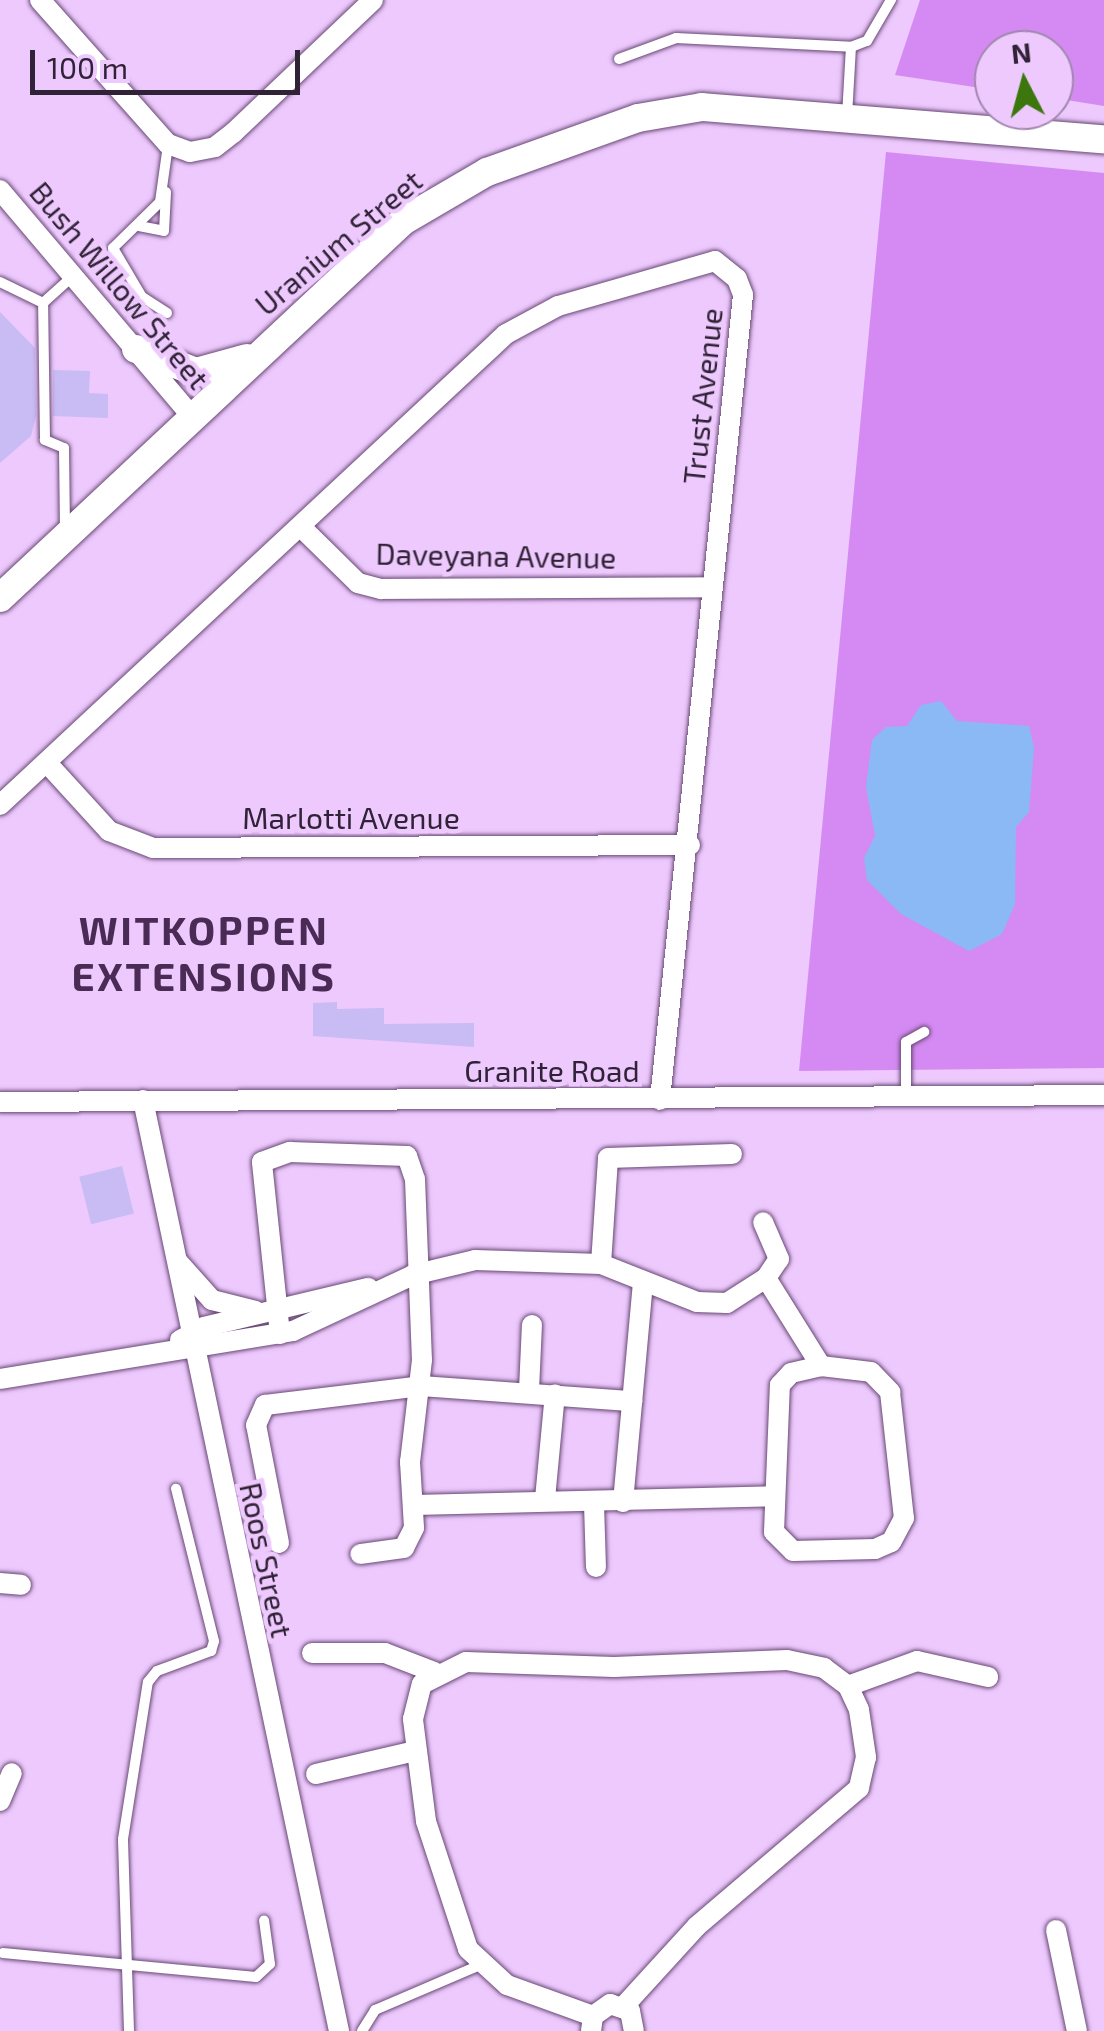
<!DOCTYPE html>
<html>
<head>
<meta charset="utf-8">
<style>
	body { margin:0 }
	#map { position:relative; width:1104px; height:2031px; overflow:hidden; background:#edc9fd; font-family:"Exo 2",sans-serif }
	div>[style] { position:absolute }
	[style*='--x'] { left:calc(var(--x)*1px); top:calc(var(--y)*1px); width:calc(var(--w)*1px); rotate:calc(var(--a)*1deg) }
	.green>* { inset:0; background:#d48af2 }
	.water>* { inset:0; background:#8ab9f6 }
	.building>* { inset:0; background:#c9bbf4; transform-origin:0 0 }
	.roads { filter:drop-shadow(0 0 2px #684875) drop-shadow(0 0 2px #684875) }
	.lane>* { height:10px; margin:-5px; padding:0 5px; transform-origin:5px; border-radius:5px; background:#fff }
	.street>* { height:20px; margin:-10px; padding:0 10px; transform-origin:10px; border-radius:10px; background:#fff }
	.secondary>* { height:28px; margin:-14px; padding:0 14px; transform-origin:14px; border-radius:14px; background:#fff }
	span { translate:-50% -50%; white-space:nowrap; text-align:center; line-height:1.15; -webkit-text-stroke:9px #edc9fd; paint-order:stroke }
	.street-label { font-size:30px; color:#312337 }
	.district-label { font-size:40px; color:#4a2b56; font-weight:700; letter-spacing:2.5px }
	.north { position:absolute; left:974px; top:30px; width:100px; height:100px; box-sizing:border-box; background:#edc9fd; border:2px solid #a287ae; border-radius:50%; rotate:354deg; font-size:28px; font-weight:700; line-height:40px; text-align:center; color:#312337 }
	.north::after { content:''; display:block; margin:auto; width:35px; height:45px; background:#3c770d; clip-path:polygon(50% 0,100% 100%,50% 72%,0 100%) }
	.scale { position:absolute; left:30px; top:50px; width:270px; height:45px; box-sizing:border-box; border:5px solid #312337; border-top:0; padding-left:12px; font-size:30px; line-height:35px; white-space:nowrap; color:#312337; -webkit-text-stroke:8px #edc9fd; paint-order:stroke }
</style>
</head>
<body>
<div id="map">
	<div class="green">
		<div style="clip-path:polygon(920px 0,1104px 0,1104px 106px,1054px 98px,1054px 50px,994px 50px,994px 90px,895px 75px)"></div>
		<div style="clip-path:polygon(886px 152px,1104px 173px,1104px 1068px,799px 1071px)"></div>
	</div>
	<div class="water">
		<div style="clip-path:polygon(941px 701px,957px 721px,1029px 726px,1034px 748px,1029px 812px,1016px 827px,1015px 904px,1002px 934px,969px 951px,901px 914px,867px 880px,864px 858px,875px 836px,866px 787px,872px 740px,886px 727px,907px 726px,921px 705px)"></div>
	</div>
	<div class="building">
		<div style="clip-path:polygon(0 312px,35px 348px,36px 416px,31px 436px,0 463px)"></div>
		<div style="clip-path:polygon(53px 370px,90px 371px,89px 393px,108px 394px,108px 418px,53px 416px)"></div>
		<div style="clip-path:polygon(337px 1002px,337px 1009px,384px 1008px,384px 1024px,474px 1023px,474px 1047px,313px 1036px,313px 1003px)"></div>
		<div style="left:122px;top:1166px;width:49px;height:44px;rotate:76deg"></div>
	</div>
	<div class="roads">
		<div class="lane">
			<div style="--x:619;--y:59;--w:61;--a:-20.2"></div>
			<div style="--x:676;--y:38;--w:175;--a:2.9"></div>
			<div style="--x:851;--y:47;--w:17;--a:-21"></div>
			<div style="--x:867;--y:41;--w:48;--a:-59.7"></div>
			<div style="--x:847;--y:116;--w:69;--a:-86.7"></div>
			<div style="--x:139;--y:226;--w:25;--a:11"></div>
			<div style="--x:164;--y:231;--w:39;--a:-87"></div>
			<div style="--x:0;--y:282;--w:48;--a:26"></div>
			<div style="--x:167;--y:313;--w:30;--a:-147"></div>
			<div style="--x:142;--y:297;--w:57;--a:-120.6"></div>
			<div style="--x:113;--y:248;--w:66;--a:-44.4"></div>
			<div style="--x:160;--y:202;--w:58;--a:-82"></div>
			<div style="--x:65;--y:530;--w:82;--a:-90.7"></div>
			<div style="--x:64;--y:448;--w:21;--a:-157"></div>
			<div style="--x:45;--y:440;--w:137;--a:-90.8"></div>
			<div style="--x:43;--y:303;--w:42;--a:-42.1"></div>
			<div style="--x:906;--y:1096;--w:54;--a:-90"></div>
			<div style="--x:906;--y:1042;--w:21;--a:-29"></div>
			<div style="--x:3;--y:1953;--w:254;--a:5.4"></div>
			<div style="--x:256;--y:1977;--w:19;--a:-43"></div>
			<div style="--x:270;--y:1964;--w:44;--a:-97.8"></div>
			<div style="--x:129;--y:2031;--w:192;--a:-91.8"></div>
			<div style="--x:123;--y:1839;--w:159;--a:-81"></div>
			<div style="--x:148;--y:1682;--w:14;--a:-51"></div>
			<div style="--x:157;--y:1671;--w:58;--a:-20.3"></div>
			<div style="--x:211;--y:1651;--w:10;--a:-73"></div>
			<div style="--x:214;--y:1641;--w:157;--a:-104"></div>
			<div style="--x:362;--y:2031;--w:25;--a:-58"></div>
			<div style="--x:375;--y:2010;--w:114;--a:-23.2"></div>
		</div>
		<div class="street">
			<div style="--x:40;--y:0;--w:193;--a:48.4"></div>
			<div style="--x:168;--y:144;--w:23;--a:20"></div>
			<div style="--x:190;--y:152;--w:25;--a:-11"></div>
			<div style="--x:215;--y:147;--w:23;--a:-38"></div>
			<div style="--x:233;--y:133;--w:193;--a:-43.5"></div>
			<div style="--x:0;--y:190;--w:300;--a:49.7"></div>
			<div style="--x:301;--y:527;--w:80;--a:44.5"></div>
			<div style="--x:358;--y:583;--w:24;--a:15"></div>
			<div style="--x:381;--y:589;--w:331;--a:-0.3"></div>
			<div style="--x:47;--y:763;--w:92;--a:47.6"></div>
			<div style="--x:109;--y:831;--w:47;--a:21.1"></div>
			<div style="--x:153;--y:848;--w:537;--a:-0.32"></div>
			<div style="--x:0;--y:805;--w:691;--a:-42.95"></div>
			<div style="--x:506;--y:334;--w:59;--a:-28.3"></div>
			<div style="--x:558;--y:306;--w:163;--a:-16"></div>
			<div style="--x:715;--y:261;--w:28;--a:39"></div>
			<div style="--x:737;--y:279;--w:17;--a:69"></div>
			<div style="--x:743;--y:295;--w:809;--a:95.89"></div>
			<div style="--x:143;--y:1100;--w:951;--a:78.11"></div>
			<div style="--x:0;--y:1102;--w:1104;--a:-0.36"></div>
			<div style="--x:178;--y:1262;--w:51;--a:48.2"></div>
			<div style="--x:212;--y:1300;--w:45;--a:14"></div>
			<div style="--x:601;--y:1264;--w:106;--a:-86.2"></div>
			<div style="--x:608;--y:1158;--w:124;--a:-1.8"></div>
			<div style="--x:766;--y:1278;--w:104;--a:58"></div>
			<div style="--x:280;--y:1334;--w:173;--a:-96"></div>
			<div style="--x:262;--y:1162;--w:30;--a:-20"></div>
			<div style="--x:290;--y:1152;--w:117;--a:2"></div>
			<div style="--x:407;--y:1156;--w:24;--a:71"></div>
			<div style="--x:415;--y:1179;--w:181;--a:87.8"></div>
			<div style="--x:422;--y:1360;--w:103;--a:96.7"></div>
			<div style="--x:410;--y:1462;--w:66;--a:86.5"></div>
			<div style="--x:414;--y:1528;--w:22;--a:117"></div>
			<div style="--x:404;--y:1548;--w:44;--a:172.2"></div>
			<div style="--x:180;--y:1340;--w:27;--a:-28"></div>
			<div style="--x:204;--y:1327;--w:169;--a:-13.4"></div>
			<div style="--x:821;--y:1366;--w:50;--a:6.8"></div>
			<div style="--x:871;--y:1372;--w:28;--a:46"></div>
			<div style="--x:890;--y:1392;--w:127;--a:83.7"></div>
			<div style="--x:904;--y:1518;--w:27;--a:118"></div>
			<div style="--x:891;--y:1542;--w:17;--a:156"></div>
			<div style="--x:875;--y:1549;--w:82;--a:178.6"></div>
			<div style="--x:793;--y:1551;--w:27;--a:-135"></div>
			<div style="--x:774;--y:1532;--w:147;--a:-87.7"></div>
			<div style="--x:780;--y:1385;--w:16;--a:-47"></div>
			<div style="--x:791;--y:1373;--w:31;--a:-13"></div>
			<div style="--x:0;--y:1379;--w:297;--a:-9.3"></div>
			<div style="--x:293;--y:1331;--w:132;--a:-25"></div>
			<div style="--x:413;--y:1275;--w:64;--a:-13.6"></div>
			<div style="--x:475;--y:1260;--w:126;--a:1.8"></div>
			<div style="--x:601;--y:1264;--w:103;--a:21.6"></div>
			<div style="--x:697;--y:1302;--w:30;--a:2"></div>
			<div style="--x:727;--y:1303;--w:46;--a:-32.7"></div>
			<div style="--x:766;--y:1278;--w:23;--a:-56"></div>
			<div style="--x:779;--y:1259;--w:40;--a:-113.4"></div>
			<div style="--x:529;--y:1390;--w:65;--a:-87.4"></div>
			<div style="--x:545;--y:1499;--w:105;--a:-84.6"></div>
			<div style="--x:623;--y:1502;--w:220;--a:-84.8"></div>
			<div style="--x:594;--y:1504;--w:63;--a:88.2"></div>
			<div style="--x:414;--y:1505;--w:361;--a:-1.4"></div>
			<div style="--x:279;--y:1543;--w:120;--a:-101"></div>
			<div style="--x:256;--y:1425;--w:22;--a:-66"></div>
			<div style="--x:265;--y:1405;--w:157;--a:-6.9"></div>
			<div style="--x:421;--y:1386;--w:212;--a:4.1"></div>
			<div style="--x:0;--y:1583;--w:21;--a:5"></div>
			<div style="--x:312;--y:1653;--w:73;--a:0"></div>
			<div style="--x:385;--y:1653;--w:53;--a:21.2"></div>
			<div style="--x:848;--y:1686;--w:73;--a:-19.9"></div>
			<div style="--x:917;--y:1661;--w:73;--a:12.7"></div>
			<div style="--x:316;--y:1774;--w:103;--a:-13"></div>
			<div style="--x:0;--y:1801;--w:30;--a:-67"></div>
			<div style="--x:1056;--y:1930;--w:103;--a:78.3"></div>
			<div style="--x:593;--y:2016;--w:91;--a:-160.2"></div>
			<div style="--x:507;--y:1985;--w:53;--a:-137.3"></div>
			<div style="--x:468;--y:1949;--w:135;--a:-108.2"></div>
			<div style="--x:426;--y:1821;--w:103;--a:-97.3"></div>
			<div style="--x:413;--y:1719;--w:36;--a:-76"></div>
			<div style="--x:422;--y:1684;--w:49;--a:-26.6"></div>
			<div style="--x:466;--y:1662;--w:148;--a:1.9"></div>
			<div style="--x:614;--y:1667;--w:173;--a:-2.3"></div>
			<div style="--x:787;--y:1660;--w:38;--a:12"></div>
			<div style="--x:824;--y:1668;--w:30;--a:37"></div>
			<div style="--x:848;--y:1686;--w:26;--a:65"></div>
			<div style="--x:859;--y:1710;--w:48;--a:81.5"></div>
			<div style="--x:866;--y:1757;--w:32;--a:103"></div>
			<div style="--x:859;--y:1788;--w:213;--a:139.6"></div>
			<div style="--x:697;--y:1926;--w:108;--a:132.4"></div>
			<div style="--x:591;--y:2031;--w:15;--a:-82"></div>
			<div style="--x:593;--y:2016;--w:21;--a:-35"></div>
			<div style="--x:610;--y:2004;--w:21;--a:19"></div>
			<div style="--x:630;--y:2011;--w:20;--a:79"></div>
		</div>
		<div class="secondary">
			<div style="--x:136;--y:349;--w:64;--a:21"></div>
			<div style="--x:196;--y:372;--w:53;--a:-15.4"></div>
			<div style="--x:0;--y:598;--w:552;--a:-43.09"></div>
			<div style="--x:403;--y:221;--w:97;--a:-30.3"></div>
			<div style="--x:487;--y:172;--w:160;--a:-19.7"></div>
			<div style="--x:638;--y:118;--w:65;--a:-9.8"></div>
			<div style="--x:702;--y:107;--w:403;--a:4.6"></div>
		</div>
	</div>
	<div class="street-label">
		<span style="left:338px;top:242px;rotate:-40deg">Uranium Street</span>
		<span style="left:120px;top:285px;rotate:50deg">Bush Willow Street</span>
		<span style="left:702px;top:396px;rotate:-84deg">Trust Avenue</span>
		<span style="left:496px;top:555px;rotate:1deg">Daveyana Avenue</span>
		<span style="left:351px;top:817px">Marlotti Avenue</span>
		<span style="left:552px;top:1070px">Granite Road</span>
		<span style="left:267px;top:1560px;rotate:78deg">Roos Street</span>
	</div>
	<div class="district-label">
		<span style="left:204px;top:952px">WITKOPPEN<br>EXTENSIONS</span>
	</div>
	<div class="north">N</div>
	<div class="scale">100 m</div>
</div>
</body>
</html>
